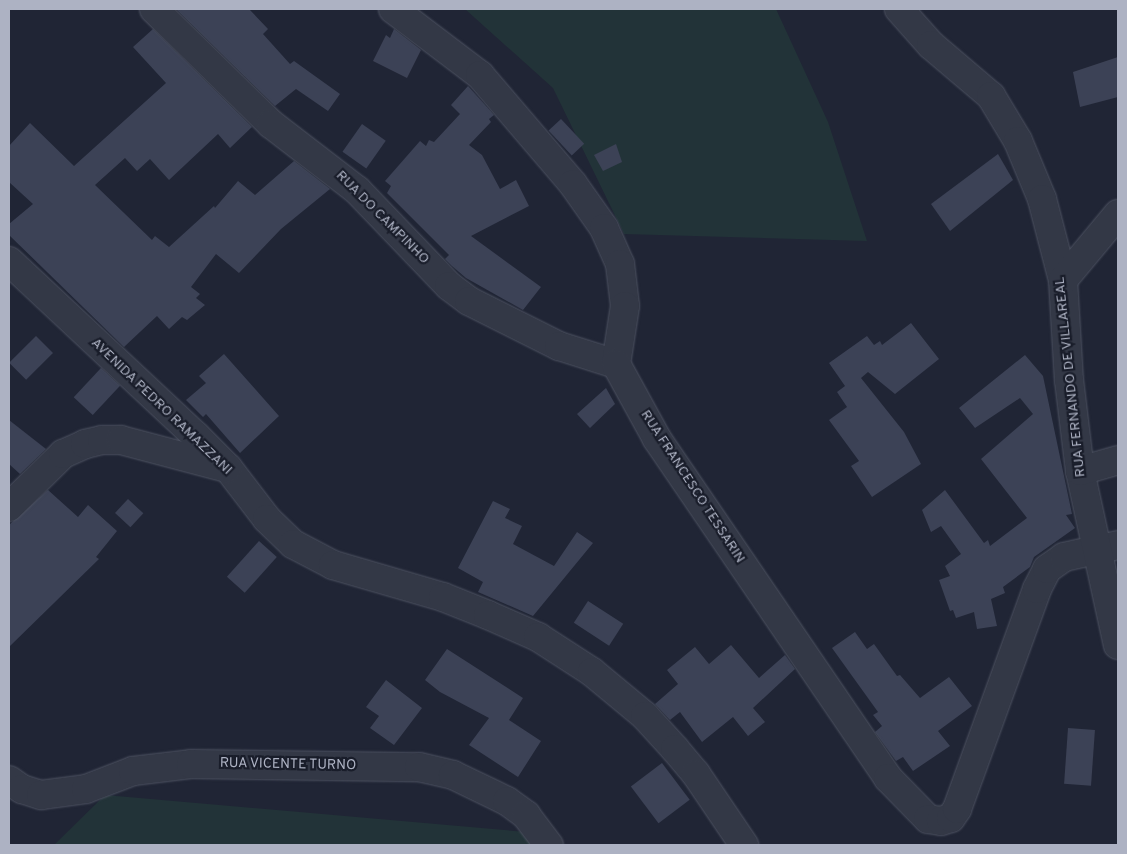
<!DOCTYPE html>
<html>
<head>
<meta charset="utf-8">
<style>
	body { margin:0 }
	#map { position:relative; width:1127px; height:854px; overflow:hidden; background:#202535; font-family:Overpass,sans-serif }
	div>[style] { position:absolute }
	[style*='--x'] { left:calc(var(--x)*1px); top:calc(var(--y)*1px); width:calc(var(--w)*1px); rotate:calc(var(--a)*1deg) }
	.green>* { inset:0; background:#223338 }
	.building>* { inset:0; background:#3c4256; transform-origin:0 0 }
	.roads { filter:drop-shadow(0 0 1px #4d5261) drop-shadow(0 0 1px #4d5261) }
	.minor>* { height:28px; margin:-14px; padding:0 14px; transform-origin:14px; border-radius:14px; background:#333846 }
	span { translate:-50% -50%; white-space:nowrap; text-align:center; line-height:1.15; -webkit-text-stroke:4.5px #191d2a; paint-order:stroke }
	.street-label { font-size:14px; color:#adb2c3 }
	.frame { position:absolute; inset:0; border:10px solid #adb2c3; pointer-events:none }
</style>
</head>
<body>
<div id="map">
	<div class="green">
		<div style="clip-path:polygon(465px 9px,776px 9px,828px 122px,867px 241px,624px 234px,553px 88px)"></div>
		<div style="clip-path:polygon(105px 795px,526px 832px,536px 845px,54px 845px)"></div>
	</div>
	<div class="building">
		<div style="clip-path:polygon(176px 9px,249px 9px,268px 29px,263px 34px,290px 64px,294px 61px,340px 94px,328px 111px,296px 89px,275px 106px)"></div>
		<div style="clip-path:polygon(153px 29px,252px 127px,230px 148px,218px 134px,169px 180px,150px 159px,137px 171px,125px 158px,95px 185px,152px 240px,155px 236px,169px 247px,214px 206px,215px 208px,238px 181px,255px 195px,294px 161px,330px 189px,281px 229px,239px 273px,216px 254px,191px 287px,200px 294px,196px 298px,205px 305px,187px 320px,182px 317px,169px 329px,157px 316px,124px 347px,9px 235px,9px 224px,33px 204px,9px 182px,9px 146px,30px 123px,74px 166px,166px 83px,133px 47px)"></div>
		<div style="clip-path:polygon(394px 29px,421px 50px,407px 78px,373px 61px,386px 35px,390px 38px)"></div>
		<div style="clip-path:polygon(1118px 57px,1118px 97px,1080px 107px,1073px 72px)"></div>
		<div style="clip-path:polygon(468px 86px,494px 115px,489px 119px,491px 122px,469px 145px,482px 155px,500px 189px,516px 180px,529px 206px,471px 236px,541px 287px,523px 310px,466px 278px,452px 266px,445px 259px,449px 255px,387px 193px,391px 186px,385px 181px,420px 141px,426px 146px,429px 140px,434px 142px,460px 114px,451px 105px)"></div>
		<div style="left:561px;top:119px;width:34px;height:17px;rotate:47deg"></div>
		<div style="left:362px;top:124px;width:29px;height:34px;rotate:35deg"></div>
		<div style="clip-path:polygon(616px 144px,622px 162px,603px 171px,594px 155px)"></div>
		<div style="clip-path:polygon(998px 154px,1013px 180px,950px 231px,931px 204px)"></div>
		<div style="clip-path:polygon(911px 323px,939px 359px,895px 394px,868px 372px,861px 378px,904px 432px,921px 464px,872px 497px,851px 466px,859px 461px,829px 420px,847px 407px,837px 392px,845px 386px,829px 363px,867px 336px,874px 345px,880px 341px,882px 345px)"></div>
		<div style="left:36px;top:336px;width:24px;height:38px;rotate:45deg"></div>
		<div style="clip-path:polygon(224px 354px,279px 416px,240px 453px,206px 414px,203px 417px,186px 400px,206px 383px,199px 376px)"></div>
		<div style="clip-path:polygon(1025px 355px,1043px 376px,1072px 514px,1066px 515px,1075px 528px,1034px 557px,1030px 567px,1003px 587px,1005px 593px,991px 599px,997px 626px,977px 629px,974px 612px,956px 618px,953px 610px,950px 611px,939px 580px,950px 576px,945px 566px,961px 554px,941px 526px,931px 532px,922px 510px,945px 490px,984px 543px,988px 540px,990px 546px,1027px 518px,981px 459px,1033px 414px,1020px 398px,975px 428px,959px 408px)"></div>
		<div style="left:101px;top:368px;width:26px;height:40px;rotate:43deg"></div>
		<div style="clip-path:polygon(606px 388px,615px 404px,590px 428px,577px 414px)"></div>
		<div style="clip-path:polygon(9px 420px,46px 449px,20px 474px,9px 464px)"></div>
		<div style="clip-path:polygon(48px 490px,78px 517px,88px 505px,117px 531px,96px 557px,99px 559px,9px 647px,9px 525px)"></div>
		<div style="left:128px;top:499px;width:21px;height:19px;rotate:43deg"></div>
		<div style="clip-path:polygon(493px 501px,510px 509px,505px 518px,522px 526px,513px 544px,554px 566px,577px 532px,593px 543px,533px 616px,478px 592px,483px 582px,458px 568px)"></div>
		<div style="left:259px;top:541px;width:24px;height:48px;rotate:42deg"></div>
		<div style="left:588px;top:601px;width:42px;height:26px;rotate:33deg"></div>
		<div style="clip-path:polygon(855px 632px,867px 649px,874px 644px,897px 676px,900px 675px,920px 698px,949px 677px,972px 706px,938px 731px,950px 746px,913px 771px,903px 757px,896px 761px,875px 732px,882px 726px,873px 715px,878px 712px,832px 648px)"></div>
		<div style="clip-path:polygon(731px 645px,759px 678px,785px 655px,795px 669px,753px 708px,765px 722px,748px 736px,733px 717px,702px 742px,680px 712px,670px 720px,655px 704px,678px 684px,667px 670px,695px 647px,709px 664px)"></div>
		<div style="clip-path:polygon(447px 649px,523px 698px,509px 720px,541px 741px,518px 777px,469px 745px,489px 718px,440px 692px,425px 680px)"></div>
		<div style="clip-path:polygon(386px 680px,422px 708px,394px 745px,370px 728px,379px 716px,366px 707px)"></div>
		<div style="left:1068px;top:728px;width:27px;height:56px;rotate:4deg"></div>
		<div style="left:662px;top:763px;width:46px;height:39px;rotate:53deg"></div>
	</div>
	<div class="roads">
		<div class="minor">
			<div style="--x:154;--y:9;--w:164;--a:44.5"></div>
			<div style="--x:271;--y:124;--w:108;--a:37.5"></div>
			<div style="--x:357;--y:190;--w:133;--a:46.2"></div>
			<div style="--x:449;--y:286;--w:25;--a:37"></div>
			<div style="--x:469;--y:301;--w:101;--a:26.6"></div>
			<div style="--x:559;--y:346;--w:60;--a:17.5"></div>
			<div style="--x:393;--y:9;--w:109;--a:37.2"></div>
			<div style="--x:480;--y:75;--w:143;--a:49.5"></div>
			<div style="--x:573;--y:184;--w:54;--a:54.8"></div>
			<div style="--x:604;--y:228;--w:39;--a:66"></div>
			<div style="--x:620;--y:264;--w:42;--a:83.2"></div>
			<div style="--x:625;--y:306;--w:59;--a:98.8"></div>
			<div style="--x:616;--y:364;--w:85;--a:61.3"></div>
			<div style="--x:657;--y:439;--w:410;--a:55.7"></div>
			<div style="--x:888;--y:778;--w:57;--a:45.7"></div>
			<div style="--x:928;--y:819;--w:13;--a:9"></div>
			<div style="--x:941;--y:821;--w:10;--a:-17"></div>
			<div style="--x:951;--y:818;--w:11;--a:-56"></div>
			<div style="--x:957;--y:809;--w:234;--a:-70"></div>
			<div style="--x:1037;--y:589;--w:22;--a:-63"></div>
			<div style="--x:1047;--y:569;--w:21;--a:-35"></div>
			<div style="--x:1064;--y:557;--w:55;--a:-12.5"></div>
			<div style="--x:899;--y:9;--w:48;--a:48.4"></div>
			<div style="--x:931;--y:45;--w:79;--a:40.4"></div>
			<div style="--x:991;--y:96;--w:52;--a:59"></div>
			<div style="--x:1018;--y:141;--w:63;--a:67.5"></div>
			<div style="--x:1042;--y:199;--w:84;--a:75.5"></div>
			<div style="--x:1063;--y:280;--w:100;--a:86.6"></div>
			<div style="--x:1069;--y:380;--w:92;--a:83.1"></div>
			<div style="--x:1080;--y:471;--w:178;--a:77.7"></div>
			<div style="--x:9;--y:261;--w:256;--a:43.1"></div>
			<div style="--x:196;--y:436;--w:45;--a:45"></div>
			<div style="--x:228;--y:468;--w:64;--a:52.6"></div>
			<div style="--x:267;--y:519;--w:36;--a:44"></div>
			<div style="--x:293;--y:544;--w:45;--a:27.7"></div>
			<div style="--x:333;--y:565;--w:115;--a:16.2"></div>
			<div style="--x:443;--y:597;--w:48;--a:21.8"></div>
			<div style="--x:488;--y:615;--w:55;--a:23.7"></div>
			<div style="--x:538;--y:637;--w:64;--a:32.9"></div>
			<div style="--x:592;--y:672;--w:69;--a:39.7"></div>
			<div style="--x:645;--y:716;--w:45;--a:47.7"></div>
			<div style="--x:675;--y:749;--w:33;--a:50"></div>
			<div style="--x:696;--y:774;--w:86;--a:55.9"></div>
			<div style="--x:1063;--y:280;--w:86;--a:-50.2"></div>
			<div style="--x:1080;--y:471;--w:40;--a:-16"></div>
			<div style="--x:9;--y:507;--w:76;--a:-44.5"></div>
			<div style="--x:63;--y:454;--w:24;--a:-24"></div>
			<div style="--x:85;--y:444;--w:17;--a:-13"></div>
			<div style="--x:102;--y:440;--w:19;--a:0"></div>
			<div style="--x:121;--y:440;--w:110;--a:14.8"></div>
			<div style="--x:9;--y:780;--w:16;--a:35"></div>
			<div style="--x:22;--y:789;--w:20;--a:18"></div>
			<div style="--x:41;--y:795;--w:45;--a:-7.6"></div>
			<div style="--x:86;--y:789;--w:50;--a:-21"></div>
			<div style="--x:133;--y:771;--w:58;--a:-6.9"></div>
			<div style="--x:191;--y:764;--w:228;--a:0.8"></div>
			<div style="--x:419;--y:767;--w:35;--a:13"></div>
			<div style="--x:453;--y:775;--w:60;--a:25.7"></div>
			<div style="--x:507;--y:801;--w:24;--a:36"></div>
			<div style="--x:526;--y:815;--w:38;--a:53"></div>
		</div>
	</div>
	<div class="street-label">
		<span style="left:382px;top:218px;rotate:45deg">RUA DO CAMPINHO</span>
		<span style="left:1071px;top:377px;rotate:-96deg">RUA FERNANDO DE VILLAREAL</span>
		<span style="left:161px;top:407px;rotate:44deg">AVENIDA PEDRO RAMAZZANI</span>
		<span style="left:692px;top:487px;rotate:57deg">RUA FRANCESCO TESSARIN</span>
		<span style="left:288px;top:765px;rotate:1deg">RUA VICENTE TURNO</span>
	</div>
	<div class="frame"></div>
</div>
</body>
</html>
